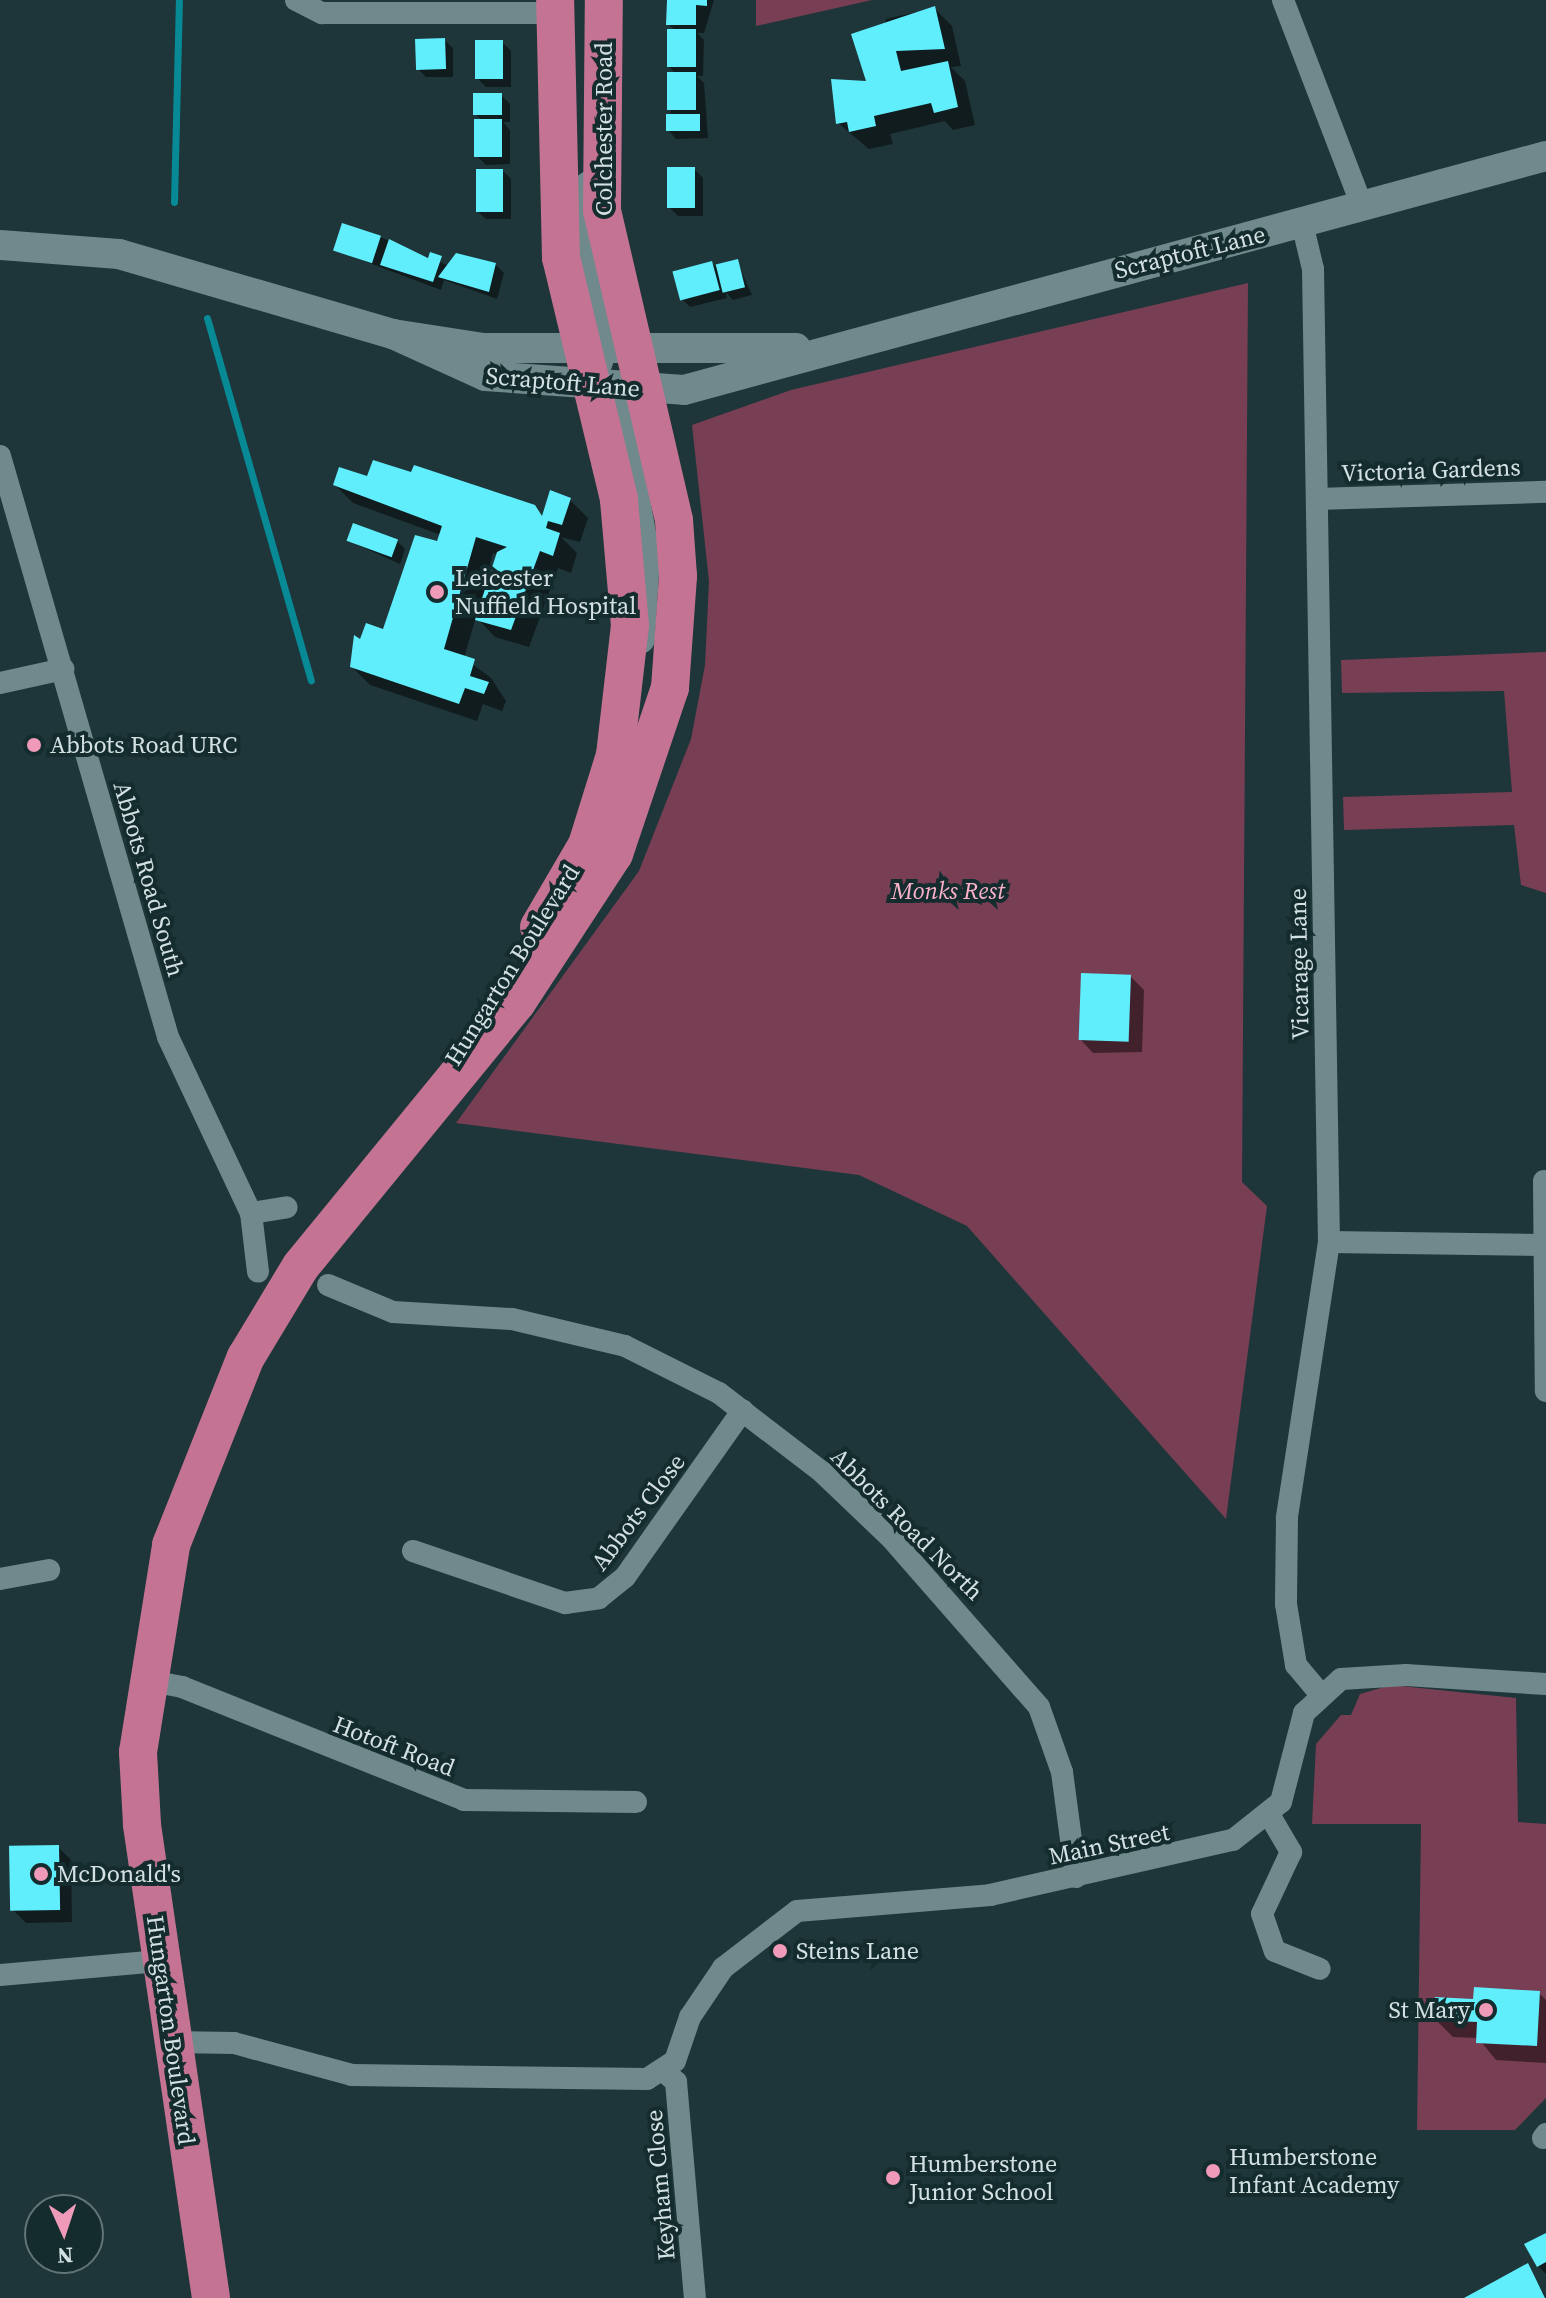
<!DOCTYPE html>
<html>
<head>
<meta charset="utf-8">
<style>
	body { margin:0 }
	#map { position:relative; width:1546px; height:2298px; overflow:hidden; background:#1e3639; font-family:"Source Serif 4",serif }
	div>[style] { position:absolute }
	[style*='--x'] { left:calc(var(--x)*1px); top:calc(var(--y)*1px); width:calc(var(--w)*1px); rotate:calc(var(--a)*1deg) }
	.green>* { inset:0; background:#783e54 }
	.shadow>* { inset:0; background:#0007 }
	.stream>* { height:7px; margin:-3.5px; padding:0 3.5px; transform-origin:3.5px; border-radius:3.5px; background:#078a96 }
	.building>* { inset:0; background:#60eefd; transform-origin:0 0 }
	.street>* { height:22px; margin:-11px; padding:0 11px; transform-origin:11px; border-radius:11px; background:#6f898c }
	.secondary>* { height:30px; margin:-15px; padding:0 15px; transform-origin:15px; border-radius:15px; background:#6f898c }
	.highway>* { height:38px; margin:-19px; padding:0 19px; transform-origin:19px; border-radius:19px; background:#c47492 }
	.dots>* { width:22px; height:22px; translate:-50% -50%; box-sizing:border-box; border:4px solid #142c2e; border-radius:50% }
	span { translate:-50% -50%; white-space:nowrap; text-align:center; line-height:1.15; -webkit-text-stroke:8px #142c2e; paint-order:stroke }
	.street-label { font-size:24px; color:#d4e1e3 }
	.poi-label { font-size:24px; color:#d4e1e3 }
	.left { translate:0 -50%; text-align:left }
	.right { translate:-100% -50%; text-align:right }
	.park-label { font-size:24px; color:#fcb2cb; font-style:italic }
	.north { position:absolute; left:24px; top:2194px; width:80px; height:80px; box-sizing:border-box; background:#142c2e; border:2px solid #617476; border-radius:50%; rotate:177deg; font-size:22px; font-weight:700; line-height:32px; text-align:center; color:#d4e1e3 }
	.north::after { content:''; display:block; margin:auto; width:28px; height:36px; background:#ef9ab8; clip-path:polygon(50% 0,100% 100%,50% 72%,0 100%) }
</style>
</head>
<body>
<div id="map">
	<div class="green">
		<div style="clip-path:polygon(756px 0,872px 0,756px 26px)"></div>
		<div style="clip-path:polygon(1248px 283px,1242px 1182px,1267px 1206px,1226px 1519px,967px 1226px,859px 1175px,456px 1123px,639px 871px,691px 739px,705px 665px,709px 581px,692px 425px,791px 390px)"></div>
		<div style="clip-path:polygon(1546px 652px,1546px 893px,1521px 885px,1514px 825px,1344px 830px,1343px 797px,1512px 792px,1504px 691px,1342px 693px,1341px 660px)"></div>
		<div style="clip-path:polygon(1391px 1685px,1516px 1698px,1518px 1822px,1546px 1824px,1546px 2098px,1515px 2130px,1417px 2130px,1421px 1824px,1312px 1824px,1316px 1744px,1341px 1715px,1351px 1715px,1360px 1694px)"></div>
	</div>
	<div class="shadow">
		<div style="clip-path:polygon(669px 0,714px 0,704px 33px,697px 33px,704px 40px,703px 76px,697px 76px,704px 83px,708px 138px,676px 139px,668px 130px,676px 74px,669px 67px,676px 31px,668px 24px)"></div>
		<div style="clip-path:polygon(934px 8px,952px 26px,961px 66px,951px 67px,965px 81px,975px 125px,953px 130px,945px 121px,890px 134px,893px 144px,869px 149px,838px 123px,869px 83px,886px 19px)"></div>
		<div style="clip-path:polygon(444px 40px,453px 48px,453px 77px,426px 77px,417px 68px)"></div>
		<div style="clip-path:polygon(502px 42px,511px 51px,511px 87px,486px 87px,477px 78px)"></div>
		<div style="clip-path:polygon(501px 95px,510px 104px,510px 122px,503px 122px,510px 130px,510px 164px,486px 165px,477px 156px,483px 121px,475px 114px)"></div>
		<div style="clip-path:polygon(695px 170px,703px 178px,703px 216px,678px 216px,669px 207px)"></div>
		<div style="clip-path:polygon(503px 171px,511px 179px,511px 219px,486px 219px,477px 211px)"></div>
		<div style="clip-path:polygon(380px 237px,449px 266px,495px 264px,504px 273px,497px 299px,444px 280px,441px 290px,335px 250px)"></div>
		<div style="clip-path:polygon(737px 261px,752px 295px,733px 300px,725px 291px,727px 298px,690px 307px,682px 299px,712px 263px,720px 271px)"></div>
		<div style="clip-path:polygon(evenodd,368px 479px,534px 507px,543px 517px,570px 500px,588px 518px,580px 542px,561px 537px,577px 553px,571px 573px,558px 568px,529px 647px,495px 637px,476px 617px,464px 658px,491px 678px,506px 701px,502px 711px,483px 704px,477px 721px,370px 685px,352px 667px,362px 641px,385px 631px,441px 535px,353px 503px,335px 485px,368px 479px,493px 553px,498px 555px,487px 588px,484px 587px,493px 553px)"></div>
		<div style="clip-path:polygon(349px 541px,397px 541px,405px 549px,400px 564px)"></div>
		<div style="clip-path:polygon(1131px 977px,1144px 990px,1142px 1052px,1093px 1053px,1080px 1039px)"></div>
		<div style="clip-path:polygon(58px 1847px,71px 1860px,72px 1922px,26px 1923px,13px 1910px)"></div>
		<div style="clip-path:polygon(1539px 1993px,1546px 2000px,1546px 2063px,1496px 2060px,1478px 2038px,1453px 2037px,1435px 2019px,1475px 2001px)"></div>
		<div style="clip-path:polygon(1546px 2235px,1546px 2274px,1538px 2266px)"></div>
		<div style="clip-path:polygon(1528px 2265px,1546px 2298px,1468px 2298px)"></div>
	</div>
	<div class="stream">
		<div style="--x:174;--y:202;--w:202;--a:-88.6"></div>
		<div style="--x:207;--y:318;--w:377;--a:74"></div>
	</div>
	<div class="building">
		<div style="clip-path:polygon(667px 0,707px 0,707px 6px,696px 5px,696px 25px,666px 25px)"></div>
		<div style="clip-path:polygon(935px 6px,945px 49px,896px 51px,901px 71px,948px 61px,958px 107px,934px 113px,931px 103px,874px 116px,876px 126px,849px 132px,847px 122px,836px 124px,831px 79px,866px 81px,851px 34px)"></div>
		<div style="left:667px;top:29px;width:29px;height:38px"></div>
		<div style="left:445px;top:38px;width:31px;height:30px;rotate:88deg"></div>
		<div style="left:475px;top:40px;width:28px;height:39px"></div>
		<div style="left:667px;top:72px;width:29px;height:38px"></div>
		<div style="left:502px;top:93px;width:22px;height:29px;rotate:90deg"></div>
		<div style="left:666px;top:114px;width:34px;height:17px"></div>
		<div style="left:474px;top:119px;width:28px;height:38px"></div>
		<div style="left:667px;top:167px;width:28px;height:41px"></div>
		<div style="left:476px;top:169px;width:27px;height:43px"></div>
		<div style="left:342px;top:223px;width:41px;height:29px;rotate:18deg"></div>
		<div style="clip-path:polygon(389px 239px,428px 258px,430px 252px,442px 256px,433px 282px,380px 265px)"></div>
		<div style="clip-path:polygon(456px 253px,496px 263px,489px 292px,438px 277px)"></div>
		<div style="left:738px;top:259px;width:29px;height:23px;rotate:76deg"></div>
		<div style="left:712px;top:261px;width:30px;height:41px;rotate:75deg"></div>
		<div style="clip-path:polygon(373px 460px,411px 472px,414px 465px,535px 505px,542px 516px,550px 490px,571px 498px,562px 525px,548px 521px,546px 528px,560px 533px,553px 556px,540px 551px,511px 630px,475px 620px,497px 552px,507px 547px,476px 537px,444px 649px,475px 659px,470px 676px,489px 682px,484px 694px,465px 688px,459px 704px,350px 667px,354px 635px,360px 639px,366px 623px,383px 629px,415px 535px,437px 541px,442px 526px,333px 485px,339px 467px,367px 476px)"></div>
		<div style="left:353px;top:523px;width:48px;height:19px;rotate:20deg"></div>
		<div style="left:1081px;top:973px;width:50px;height:67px;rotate:2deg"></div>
		<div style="left:59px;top:1845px;width:65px;height:50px;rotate:89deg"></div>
		<div style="clip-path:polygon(1474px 1987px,1540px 1991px,1537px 2046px,1476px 2043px,1477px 2022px,1433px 2020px,1435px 1997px,1473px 1999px)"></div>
		<div style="clip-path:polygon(1546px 2233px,1546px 2262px,1537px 2267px,1524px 2244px)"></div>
		<div style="clip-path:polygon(1528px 2263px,1545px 2298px,1464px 2298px)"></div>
	</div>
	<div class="street">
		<div style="--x:296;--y:0;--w:29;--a:27"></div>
		<div style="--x:322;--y:13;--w:233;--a:0"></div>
		<div style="--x:1283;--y:0;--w:223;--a:69"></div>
		<div style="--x:1302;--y:223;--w:47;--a:76.6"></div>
		<div style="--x:1313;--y:269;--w:973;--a:89.06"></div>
		<div style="--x:1329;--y:1242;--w:279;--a:98.7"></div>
		<div style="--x:1287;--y:1518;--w:86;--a:90.7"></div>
		<div style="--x:1286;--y:1604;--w:62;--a:80.7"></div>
		<div style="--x:1296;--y:1665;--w:35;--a:50"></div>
		<div style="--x:0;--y:456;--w:605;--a:73.87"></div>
		<div style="--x:168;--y:1037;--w:195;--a:64.8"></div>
		<div style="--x:251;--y:1213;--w:59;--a:83.2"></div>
		<div style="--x:1317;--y:499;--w:229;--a:-1.8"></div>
		<div style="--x:0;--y:683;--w:65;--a:-12.5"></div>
		<div style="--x:1544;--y:1181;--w:210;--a:89.5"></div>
		<div style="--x:251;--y:1213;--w:36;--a:-9"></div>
		<div style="--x:1329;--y:1242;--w:214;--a:0.8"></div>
		<div style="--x:328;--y:1285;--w:70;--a:22.6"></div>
		<div style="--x:393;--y:1312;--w:119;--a:3.4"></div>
		<div style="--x:512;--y:1319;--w:116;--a:13.4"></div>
		<div style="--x:625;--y:1346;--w:105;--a:26.6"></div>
		<div style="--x:719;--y:1393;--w:130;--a:37.5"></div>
		<div style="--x:822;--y:1472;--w:97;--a:43.7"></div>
		<div style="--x:892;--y:1539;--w:223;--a:48.8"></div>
		<div style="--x:1039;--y:1707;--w:69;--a:70.5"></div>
		<div style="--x:1062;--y:1772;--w:106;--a:82.4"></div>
		<div style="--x:413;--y:1551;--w:161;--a:18.9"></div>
		<div style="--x:565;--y:1603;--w:34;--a:-8"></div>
		<div style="--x:599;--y:1598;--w:33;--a:-39"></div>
		<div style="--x:625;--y:1577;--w:204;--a:-54.8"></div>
		<div style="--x:0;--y:1579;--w:50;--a:-10.4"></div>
		<div style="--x:146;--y:1680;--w:37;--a:11"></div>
		<div style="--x:182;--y:1687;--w:304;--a:21.8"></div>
		<div style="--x:464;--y:1800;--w:172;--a:0.7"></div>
		<div style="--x:1270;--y:1816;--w:42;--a:59.7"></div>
		<div style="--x:1291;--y:1852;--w:68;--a:115.1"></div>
		<div style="--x:1262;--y:1914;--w:39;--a:71"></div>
		<div style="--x:1275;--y:1951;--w:48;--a:21.8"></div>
		<div style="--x:0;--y:1975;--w:160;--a:-5"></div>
		<div style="--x:171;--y:2042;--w:63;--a:0.9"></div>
		<div style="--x:234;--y:2043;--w:122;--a:15.2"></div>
		<div style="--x:352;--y:2075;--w:295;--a:0.8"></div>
		<div style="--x:647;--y:2079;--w:33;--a:-33"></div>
		<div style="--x:675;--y:2061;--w:46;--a:-71.2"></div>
		<div style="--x:690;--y:2017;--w:59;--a:-56"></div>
		<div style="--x:723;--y:1968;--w:93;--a:-37.6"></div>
		<div style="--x:797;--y:1911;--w:194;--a:-4.7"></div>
		<div style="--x:990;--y:1895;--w:249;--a:-12.8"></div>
		<div style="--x:1233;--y:1840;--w:61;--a:-38.4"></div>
		<div style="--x:1281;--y:1802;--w:92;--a:-75.5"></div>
		<div style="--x:1304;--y:1713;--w:50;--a:-42.6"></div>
		<div style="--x:1341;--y:1679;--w:65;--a:-3.5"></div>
		<div style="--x:1406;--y:1675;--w:140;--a:3.7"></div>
		<div style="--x:665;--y:2072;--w:15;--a:42"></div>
		<div style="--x:676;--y:2082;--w:217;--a:85"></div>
		<div style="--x:1543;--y:2138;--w:5;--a:-53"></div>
	</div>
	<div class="secondary">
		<div style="--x:589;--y:186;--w:69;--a:90.8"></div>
		<div style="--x:588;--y:255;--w:84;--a:78.3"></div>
		<div style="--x:605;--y:337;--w:26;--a:106"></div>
		<div style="--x:0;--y:245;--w:119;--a:4.3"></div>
		<div style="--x:119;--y:254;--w:285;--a:16.3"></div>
		<div style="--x:393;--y:334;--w:90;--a:8.9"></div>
		<div style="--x:482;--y:348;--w:314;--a:0"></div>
		<div style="--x:393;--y:334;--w:101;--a:24.5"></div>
		<div style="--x:485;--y:376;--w:199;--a:4"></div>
		<div style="--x:684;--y:390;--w:893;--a:-15.19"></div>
		<div style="--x:637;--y:374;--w:48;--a:109.6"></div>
		<div style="--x:621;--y:419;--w:140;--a:80.1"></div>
		<div style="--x:645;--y:557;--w:82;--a:93.5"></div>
	</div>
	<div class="highway">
		<div style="--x:539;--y:927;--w:95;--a:-59.7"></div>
		<div style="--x:587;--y:845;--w:94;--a:-72.7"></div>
		<div style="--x:615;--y:755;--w:130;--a:-83.4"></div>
		<div style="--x:630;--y:626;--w:127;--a:-95"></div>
		<div style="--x:619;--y:499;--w:248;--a:-103.5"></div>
		<div style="--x:561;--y:258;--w:258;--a:-91.3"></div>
		<div style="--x:211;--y:2298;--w:479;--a:-98.3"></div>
		<div style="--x:142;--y:1824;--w:72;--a:-93.2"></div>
		<div style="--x:138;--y:1752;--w:210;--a:-80.9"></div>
		<div style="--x:171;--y:1545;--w:202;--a:-68.3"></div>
		<div style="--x:246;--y:1357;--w:106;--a:-58.9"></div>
		<div style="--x:301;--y:1266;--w:341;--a:-50.7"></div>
		<div style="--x:517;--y:1002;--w:177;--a:-56.8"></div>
		<div style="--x:614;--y:854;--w:175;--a:-71.4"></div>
		<div style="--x:670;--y:688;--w:112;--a:-85.9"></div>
		<div style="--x:678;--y:576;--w:56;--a:-94.1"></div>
		<div style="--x:674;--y:520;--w:318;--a:-103.1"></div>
		<div style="--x:602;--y:210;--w:210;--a:-89.5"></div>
	</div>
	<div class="dots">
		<div style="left:437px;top:592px;background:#ef9ab8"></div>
		<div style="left:34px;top:745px;background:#ef9ab8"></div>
		<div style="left:41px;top:1874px;background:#ef9ab8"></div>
		<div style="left:780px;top:1951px;background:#ef9ab8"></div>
		<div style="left:1486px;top:2010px;background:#ef9ab8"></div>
		<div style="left:1213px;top:2171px;background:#ef9ab8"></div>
		<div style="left:893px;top:2178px;background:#ef9ab8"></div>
	</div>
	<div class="street-label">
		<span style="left:604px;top:129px;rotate:-90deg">Colchester Road</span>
		<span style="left:1190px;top:252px;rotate:-14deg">Scraptoft Lane</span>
		<span style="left:563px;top:382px;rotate:5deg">Scraptoft Lane</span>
		<span style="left:1431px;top:470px;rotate:-2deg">Victoria Gardens</span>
		<span style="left:149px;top:879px;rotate:74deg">Abbots Road South</span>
		<span style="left:1299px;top:964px;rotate:-91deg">Vicarage Lane</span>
		<span style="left:512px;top:965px;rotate:-58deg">Hungarton Boulevard</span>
		<span style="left:638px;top:1512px;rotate:-53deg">Abbots Close</span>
		<span style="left:907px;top:1524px;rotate:45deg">Abbots Road North</span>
		<span style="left:394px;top:1746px;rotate:21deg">Hotoft Road</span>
		<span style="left:1109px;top:1844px;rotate:-12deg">Main Street</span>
		<span style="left:171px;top:2030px;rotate:82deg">Hungarton Boulevard</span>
		<span style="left:660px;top:2185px;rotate:-95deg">Keyham Close</span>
	</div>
	<div class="poi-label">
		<span class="left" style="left:455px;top:592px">Leicester<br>Nuffield Hospital</span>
		<span class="left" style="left:50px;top:745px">Abbots Road URC</span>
		<span class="left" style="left:57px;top:1874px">McDonald's</span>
		<span class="left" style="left:796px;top:1951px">Steins Lane</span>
		<span class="right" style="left:1470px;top:2010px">St Mary</span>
		<span class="left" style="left:1229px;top:2171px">Humberstone<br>Infant Academy</span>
		<span class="left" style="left:909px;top:2178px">Humberstone<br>Junior School</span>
	</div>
	<div class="park-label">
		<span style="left:948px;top:891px">Monks Rest</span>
	</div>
	<div class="north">N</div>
</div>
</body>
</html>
